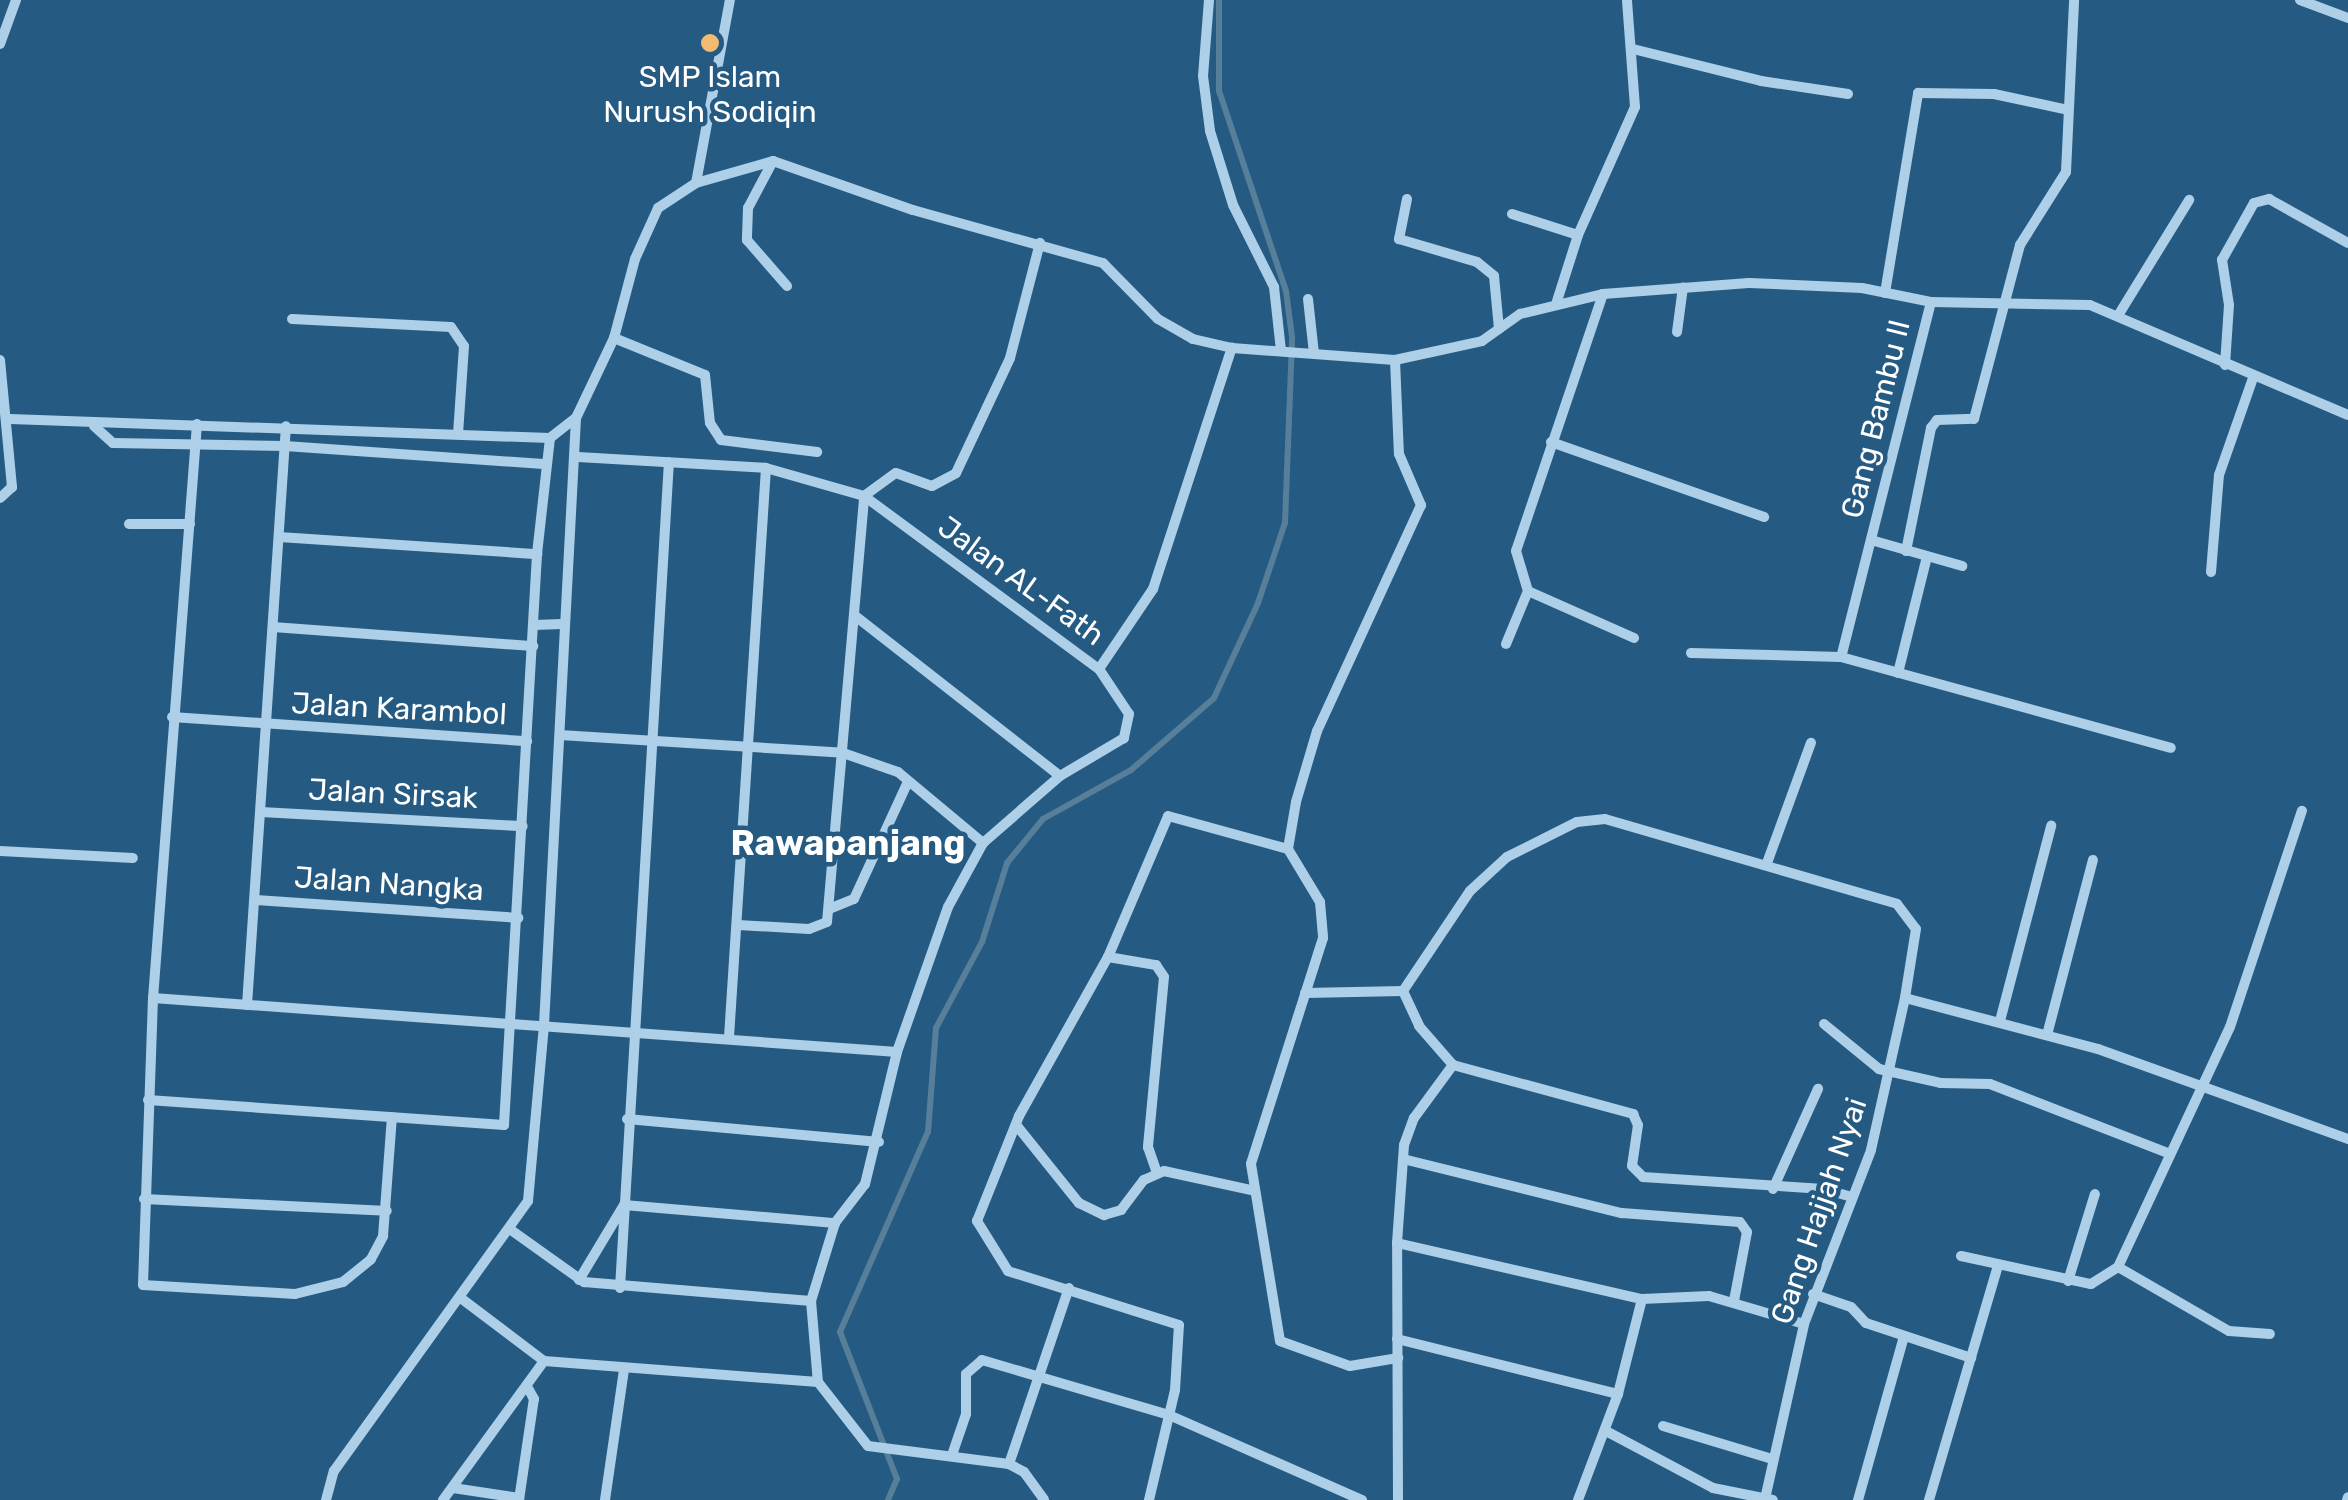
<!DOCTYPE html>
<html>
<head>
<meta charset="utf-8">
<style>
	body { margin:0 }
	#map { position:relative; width:2348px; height:1500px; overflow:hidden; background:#255a82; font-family:Rubik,sans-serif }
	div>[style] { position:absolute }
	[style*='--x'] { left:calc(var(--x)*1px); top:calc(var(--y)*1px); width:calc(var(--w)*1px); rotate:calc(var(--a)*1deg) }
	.stream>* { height:6px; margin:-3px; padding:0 3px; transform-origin:3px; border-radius:3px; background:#587f9a }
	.street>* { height:10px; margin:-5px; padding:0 5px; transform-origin:5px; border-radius:5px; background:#adcfe7 }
	.dots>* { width:28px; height:28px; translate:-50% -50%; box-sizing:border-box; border:5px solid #255a82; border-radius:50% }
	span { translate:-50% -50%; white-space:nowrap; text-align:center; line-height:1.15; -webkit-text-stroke:9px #255a82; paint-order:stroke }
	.poi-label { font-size:30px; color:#fff }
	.street-label { font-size:30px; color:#fff }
	.quarter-label { font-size:35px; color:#fff; font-weight:700 }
</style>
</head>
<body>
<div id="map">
	<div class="stream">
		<div style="--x:888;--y:1500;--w:23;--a:-67"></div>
		<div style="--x:897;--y:1479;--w:158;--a:-111.2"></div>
		<div style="--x:840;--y:1332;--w:219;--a:-66.3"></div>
		<div style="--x:928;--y:1132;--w:104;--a:-85.6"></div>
		<div style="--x:936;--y:1028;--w:98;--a:-61.9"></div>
		<div style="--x:982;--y:942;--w:83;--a:-72.4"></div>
		<div style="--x:1007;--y:863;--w:57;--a:-50.7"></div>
		<div style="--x:1043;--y:819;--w:101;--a:-29.1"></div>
		<div style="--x:1131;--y:770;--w:110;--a:-40.9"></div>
		<div style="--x:1214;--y:698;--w:105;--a:-65.1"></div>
		<div style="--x:1258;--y:603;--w:84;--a:-71.4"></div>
		<div style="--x:1285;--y:523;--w:186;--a:-87.8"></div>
		<div style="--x:1292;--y:337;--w:46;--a:-97.4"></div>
		<div style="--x:1286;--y:291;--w:211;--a:-108.5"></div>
		<div style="--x:1219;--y:91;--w:91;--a:-90"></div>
	</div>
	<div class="street">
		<div style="--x:1209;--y:0;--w:76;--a:94.5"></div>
		<div style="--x:1203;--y:76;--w:55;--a:82.7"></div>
		<div style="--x:1210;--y:131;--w:77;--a:72.7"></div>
		<div style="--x:1233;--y:205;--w:92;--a:63.4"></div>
		<div style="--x:1274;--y:287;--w:63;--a:83.7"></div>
		<div style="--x:2300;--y:0;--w:51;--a:20.6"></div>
		<div style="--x:0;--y:44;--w:47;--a:-70"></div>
		<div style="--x:1633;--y:49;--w:132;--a:14"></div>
		<div style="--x:1761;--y:81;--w:88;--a:8.5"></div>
		<div style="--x:773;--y:161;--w:53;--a:118"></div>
		<div style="--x:748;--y:208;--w:32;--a:92"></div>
		<div style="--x:747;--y:240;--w:61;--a:49"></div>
		<div style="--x:696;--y:183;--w:186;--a:-79.5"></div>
		<div style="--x:1407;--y:199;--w:41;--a:101.3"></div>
		<div style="--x:1399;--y:239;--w:81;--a:16.4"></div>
		<div style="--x:1477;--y:262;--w:22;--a:39"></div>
		<div style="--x:1494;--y:276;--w:53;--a:84.6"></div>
		<div style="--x:1512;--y:214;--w:69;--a:17.7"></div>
		<div style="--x:1885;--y:293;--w:203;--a:-80.6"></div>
		<div style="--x:1918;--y:93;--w:76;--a:0.8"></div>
		<div style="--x:1994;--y:94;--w:72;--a:12.1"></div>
		<div style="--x:1603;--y:294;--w:271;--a:108.7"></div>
		<div style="--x:1516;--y:551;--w:42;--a:73.3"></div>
		<div style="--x:1528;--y:591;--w:116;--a:23.9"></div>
		<div style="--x:1308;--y:299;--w:54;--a:83.7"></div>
		<div style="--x:1557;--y:301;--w:69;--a:-72.3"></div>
		<div style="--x:1578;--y:235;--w:140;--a:-66"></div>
		<div style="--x:1635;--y:107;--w:107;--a:-94.3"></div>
		<div style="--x:1931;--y:302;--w:366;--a:104.2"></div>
		<div style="--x:1841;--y:657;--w:342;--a:15.4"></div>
		<div style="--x:2119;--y:314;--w:134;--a:-58.4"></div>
		<div style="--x:292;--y:319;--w:159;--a:2.9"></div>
		<div style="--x:451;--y:327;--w:23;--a:56"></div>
		<div style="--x:464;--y:346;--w:87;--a:93.9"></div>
		<div style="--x:1677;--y:332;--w:45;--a:-82.4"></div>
		<div style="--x:614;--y:338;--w:98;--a:22.1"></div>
		<div style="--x:705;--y:375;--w:48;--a:84.1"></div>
		<div style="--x:710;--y:423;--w:20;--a:57"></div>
		<div style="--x:721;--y:440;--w:97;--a:7.1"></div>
		<div style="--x:0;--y:360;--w:128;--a:84.6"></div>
		<div style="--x:12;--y:487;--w:16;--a:137"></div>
		<div style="--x:1395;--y:360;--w:94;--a:87.6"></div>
		<div style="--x:1399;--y:454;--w:56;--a:66.7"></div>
		<div style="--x:1421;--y:505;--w:249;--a:114.7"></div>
		<div style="--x:1317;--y:731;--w:74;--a:106.5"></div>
		<div style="--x:1296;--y:802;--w:48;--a:99.7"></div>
		<div style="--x:1288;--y:849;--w:62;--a:58.9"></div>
		<div style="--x:1320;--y:902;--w:36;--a:85"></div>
		<div style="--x:1323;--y:938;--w:237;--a:107.7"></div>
		<div style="--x:1251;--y:1164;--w:179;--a:80.7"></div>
		<div style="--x:1280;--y:1341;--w:74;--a:19.7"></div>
		<div style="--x:1350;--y:1366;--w:49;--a:-9.5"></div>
		<div style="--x:2225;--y:365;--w:60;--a:-86.2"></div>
		<div style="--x:2229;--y:305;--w:46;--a:-98.8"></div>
		<div style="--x:2222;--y:260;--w:65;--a:-60.7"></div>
		<div style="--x:2254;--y:203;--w:16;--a:-15"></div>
		<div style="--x:2269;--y:199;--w:90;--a:29.1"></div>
		<div style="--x:10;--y:419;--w:540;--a:2.02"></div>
		<div style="--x:550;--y:438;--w:33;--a:-38"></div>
		<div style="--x:197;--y:424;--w:576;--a:94.38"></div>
		<div style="--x:153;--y:998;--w:287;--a:92"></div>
		<div style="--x:143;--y:1285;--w:152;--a:3.4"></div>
		<div style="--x:295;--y:1294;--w:49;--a:-14"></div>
		<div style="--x:343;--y:1282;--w:36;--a:-39"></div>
		<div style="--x:371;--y:1259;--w:26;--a:-62"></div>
		<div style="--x:383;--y:1236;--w:119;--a:-85.7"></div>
		<div style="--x:94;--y:426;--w:25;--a:42"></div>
		<div style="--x:113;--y:443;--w:172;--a:1"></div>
		<div style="--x:285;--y:446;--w:259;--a:4"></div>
		<div style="--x:1551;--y:442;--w:226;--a:19.4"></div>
		<div style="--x:578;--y:457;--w:188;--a:3.3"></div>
		<div style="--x:766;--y:468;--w:102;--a:15.9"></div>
		<div style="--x:864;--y:496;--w:292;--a:36.4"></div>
		<div style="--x:1099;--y:669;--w:54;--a:56.3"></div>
		<div style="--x:1129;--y:714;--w:25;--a:102"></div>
		<div style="--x:1124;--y:738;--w:74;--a:149.3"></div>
		<div style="--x:1060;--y:776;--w:102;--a:139"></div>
		<div style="--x:983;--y:843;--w:73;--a:118.7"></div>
		<div style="--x:948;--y:907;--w:154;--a:109.4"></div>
		<div style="--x:897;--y:1052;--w:136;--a:103.6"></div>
		<div style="--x:865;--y:1184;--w:49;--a:127.6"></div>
		<div style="--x:835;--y:1223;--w:82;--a:107.1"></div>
		<div style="--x:811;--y:1301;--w:81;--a:85.1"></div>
		<div style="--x:818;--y:1382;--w:81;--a:52"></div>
		<div style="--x:868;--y:1446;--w:142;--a:7.3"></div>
		<div style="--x:1009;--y:1464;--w:17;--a:28"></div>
		<div style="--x:1024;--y:1472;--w:34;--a:54"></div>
		<div style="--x:129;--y:524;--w:61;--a:0"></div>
		<div style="--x:279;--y:537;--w:259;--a:3.8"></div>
		<div style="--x:1871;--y:540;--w:95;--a:15.9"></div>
		<div style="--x:1906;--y:551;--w:126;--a:-78.5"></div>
		<div style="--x:1931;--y:428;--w:10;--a:-53"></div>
		<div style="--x:1937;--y:420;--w:37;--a:-2"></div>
		<div style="--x:1974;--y:419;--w:180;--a:-75.2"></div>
		<div style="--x:2020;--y:245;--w:86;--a:-57.8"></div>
		<div style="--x:2066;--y:172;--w:172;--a:-87.3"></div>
		<div style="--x:2211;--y:572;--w:97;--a:-85.3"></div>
		<div style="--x:2219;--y:475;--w:103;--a:-70.7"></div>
		<div style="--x:854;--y:615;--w:261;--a:38"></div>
		<div style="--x:534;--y:625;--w:28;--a:-2"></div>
		<div style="--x:273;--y:627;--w:261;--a:4.2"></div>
		<div style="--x:1506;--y:644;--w:57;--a:-67.5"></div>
		<div style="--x:1691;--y:653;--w:150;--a:1.5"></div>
		<div style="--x:1099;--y:669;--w:97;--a:-56"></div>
		<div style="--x:1153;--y:589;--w:254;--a:-71.9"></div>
		<div style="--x:1232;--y:348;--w:163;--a:4.2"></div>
		<div style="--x:1395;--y:360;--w:89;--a:-12.3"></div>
		<div style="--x:1482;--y:341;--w:47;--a:-35.4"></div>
		<div style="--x:1520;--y:314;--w:85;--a:-13.5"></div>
		<div style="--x:1603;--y:294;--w:146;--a:-4.3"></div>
		<div style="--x:1749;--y:283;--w:113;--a:2.5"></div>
		<div style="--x:1862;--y:288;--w:70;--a:11.5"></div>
		<div style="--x:1931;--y:302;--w:159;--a:1.1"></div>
		<div style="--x:2090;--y:305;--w:280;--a:23.1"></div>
		<div style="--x:1898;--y:673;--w:120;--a:-76"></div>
		<div style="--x:172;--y:717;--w:356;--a:3.9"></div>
		<div style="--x:560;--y:735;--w:284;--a:3.6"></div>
		<div style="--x:843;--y:753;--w:58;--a:19.1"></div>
		<div style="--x:898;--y:772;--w:111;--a:39.9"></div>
		<div style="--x:261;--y:812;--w:262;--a:3.1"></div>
		<div style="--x:0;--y:851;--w:133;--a:3"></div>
		<div style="--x:1767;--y:863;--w:128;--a:-69.9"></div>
		<div style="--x:256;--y:900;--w:263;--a:3.9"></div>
		<div style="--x:829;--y:909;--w:27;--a:-22"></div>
		<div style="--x:854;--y:899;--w:127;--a:-65.3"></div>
		<div style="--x:738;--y:925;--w:71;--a:3.2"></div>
		<div style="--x:809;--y:929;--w:19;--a:-21"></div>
		<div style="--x:827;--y:922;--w:428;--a:-85"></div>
		<div style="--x:864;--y:496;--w:39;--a:-36"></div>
		<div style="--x:896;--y:473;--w:38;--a:20"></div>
		<div style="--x:932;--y:486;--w:27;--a:-28"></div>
		<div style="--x:956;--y:473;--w:127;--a:-64.8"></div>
		<div style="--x:1010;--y:358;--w:119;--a:-75.4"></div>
		<div style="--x:1108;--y:957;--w:153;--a:-66.9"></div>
		<div style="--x:1168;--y:816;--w:124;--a:15.4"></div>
		<div style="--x:1403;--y:991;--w:120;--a:-56.2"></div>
		<div style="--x:1470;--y:891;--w:50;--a:-42.6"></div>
		<div style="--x:1507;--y:857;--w:78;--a:-26.6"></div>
		<div style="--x:1577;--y:822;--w:28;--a:-6"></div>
		<div style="--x:1605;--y:819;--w:304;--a:16.2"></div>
		<div style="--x:1897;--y:904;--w:31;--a:53"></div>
		<div style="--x:1916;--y:929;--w:70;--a:99.1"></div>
		<div style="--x:1905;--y:998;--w:200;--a:14.8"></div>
		<div style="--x:2098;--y:1049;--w:266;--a:19.8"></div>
		<div style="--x:1305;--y:993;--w:98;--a:-1.2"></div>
		<div style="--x:1403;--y:991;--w:38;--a:65"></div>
		<div style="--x:1419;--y:1026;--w:52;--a:48.9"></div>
		<div style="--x:153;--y:998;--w:746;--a:4.15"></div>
		<div style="--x:247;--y:1005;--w:580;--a:-86.15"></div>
		<div style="--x:2000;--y:1021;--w:202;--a:-75.3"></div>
		<div style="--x:1824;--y:1024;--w:71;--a:39.3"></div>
		<div style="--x:1879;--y:1069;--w:64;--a:12.7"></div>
		<div style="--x:1941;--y:1083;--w:49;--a:1.2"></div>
		<div style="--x:1990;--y:1084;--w:191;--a:21.2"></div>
		<div style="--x:2047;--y:1035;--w:181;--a:-75.3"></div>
		<div style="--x:729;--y:1037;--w:570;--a:-86.28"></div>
		<div style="--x:1453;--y:1065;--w:187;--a:15.2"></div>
		<div style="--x:1633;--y:1114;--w:12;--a:66"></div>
		<div style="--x:1638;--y:1125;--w:41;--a:98.3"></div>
		<div style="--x:1632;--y:1166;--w:16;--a:45"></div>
		<div style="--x:1643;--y:1177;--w:181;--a:3.8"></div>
		<div style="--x:1824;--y:1189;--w:29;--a:16"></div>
		<div style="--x:148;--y:1100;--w:357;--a:4"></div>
		<div style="--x:504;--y:1125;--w:572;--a:-86.69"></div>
		<div style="--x:537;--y:554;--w:117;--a:-83.6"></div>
		<div style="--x:627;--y:1119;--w:253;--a:5.2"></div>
		<div style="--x:1017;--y:1126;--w:99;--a:51.2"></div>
		<div style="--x:1079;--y:1203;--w:28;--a:26"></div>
		<div style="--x:1104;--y:1215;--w:18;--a:-16"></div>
		<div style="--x:1121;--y:1210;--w:38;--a:-53"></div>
		<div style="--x:1144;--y:1180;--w:22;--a:-24"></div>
		<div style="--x:1164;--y:1171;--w:93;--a:12.4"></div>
		<div style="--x:1403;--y:1159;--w:226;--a:13.9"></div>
		<div style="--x:1622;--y:1213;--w:118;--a:4.4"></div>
		<div style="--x:1740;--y:1222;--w:12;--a:55"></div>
		<div style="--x:1747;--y:1232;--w:70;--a:100.7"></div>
		<div style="--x:1773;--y:1189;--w:110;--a:-65.8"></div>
		<div style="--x:144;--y:1199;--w:243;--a:2.8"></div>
		<div style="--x:511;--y:1230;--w:90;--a:35.5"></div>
		<div style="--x:584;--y:1282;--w:228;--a:4.8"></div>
		<div style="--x:1397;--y:1243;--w:251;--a:12.9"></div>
		<div style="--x:1642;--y:1299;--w:98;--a:104.2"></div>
		<div style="--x:1961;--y:1256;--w:133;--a:12.2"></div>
		<div style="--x:2091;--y:1284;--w:32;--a:-32"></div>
		<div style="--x:2118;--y:1267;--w:265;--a:-65"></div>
		<div style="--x:2230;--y:1027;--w:228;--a:-71.6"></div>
		<div style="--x:2118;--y:1267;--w:128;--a:30"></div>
		<div style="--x:2229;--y:1331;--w:41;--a:4.2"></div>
		<div style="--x:579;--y:1280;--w:87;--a:-59"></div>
		<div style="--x:624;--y:1205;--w:212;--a:4.9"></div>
		<div style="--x:2068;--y:1281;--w:91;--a:-72.8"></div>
		<div style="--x:620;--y:1288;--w:827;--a:-86.61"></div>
		<div style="--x:1813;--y:1294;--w:40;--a:18.9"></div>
		<div style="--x:1851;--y:1307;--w:22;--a:47"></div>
		<div style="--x:1866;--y:1323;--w:111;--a:18.4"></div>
		<div style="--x:462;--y:1299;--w:103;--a:37.1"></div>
		<div style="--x:1642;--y:1299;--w:67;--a:-2.6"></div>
		<div style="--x:1709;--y:1296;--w:99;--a:16.4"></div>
		<div style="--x:1397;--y:1339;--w:228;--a:14"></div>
		<div style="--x:1618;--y:1394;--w:113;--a:110.7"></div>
		<div style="--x:1663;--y:1426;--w:114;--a:16.8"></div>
		<div style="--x:1606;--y:1431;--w:121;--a:28"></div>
		<div style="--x:1713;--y:1488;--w:61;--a:11.3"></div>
		<div style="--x:952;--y:1455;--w:43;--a:-71.1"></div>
		<div style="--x:966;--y:1414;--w:40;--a:-90"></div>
		<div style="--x:966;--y:1374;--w:21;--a:-41"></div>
		<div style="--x:982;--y:1360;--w:195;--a:16.4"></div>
		<div style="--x:1169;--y:1415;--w:211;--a:23.8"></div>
		<div style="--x:1009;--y:1464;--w:186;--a:-71.2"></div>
		<div style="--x:453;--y:1488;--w:67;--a:8.6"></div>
		<div style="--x:1765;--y:1499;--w:179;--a:-77.4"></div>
		<div style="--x:1804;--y:1324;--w:186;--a:-68.9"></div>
		<div style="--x:1871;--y:1150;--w:156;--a:-77.4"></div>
		<div style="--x:326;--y:1500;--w:30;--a:-75"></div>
		<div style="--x:334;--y:1471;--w:332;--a:-54.3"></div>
		<div style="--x:528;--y:1201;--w:177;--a:-84.8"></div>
		<div style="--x:544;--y:1025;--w:608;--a:-86.98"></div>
		<div style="--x:576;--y:418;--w:89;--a:-64.6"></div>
		<div style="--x:614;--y:338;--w:82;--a:-75.1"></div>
		<div style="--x:635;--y:259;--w:56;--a:-65.7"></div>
		<div style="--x:658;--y:208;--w:45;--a:-33.3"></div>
		<div style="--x:696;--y:183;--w:80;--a:-15.9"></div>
		<div style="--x:773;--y:161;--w:148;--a:19.3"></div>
		<div style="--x:913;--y:210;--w:197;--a:15.6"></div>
		<div style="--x:1103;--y:263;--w:78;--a:45.5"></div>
		<div style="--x:1158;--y:319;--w:40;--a:29.7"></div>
		<div style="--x:1193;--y:339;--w:40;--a:13"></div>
		<div style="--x:443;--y:1500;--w:172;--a:-54"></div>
		<div style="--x:544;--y:1361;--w:275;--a:4.4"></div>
		<div style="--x:519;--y:1500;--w:102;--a:-81.6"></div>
		<div style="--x:534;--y:1399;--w:13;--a:-119"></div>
		<div style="--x:605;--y:1500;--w:132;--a:-81.7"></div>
		<div style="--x:1149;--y:1500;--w:113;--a:-76.7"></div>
		<div style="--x:1175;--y:1390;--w:65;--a:-86.5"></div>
		<div style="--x:1179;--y:1325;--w:179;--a:-162.5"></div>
		<div style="--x:1008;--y:1271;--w:59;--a:-121.8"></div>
		<div style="--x:977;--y:1221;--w:113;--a:-68.2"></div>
		<div style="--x:1019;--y:1116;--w:182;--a:-60.8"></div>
		<div style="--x:1108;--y:957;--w:49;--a:9.5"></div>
		<div style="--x:1156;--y:965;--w:14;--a:56"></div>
		<div style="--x:1164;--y:977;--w:171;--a:95.4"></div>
		<div style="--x:1148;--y:1147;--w:28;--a:71"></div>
		<div style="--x:1398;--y:1500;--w:257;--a:-90.2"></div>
		<div style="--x:1397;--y:1243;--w:98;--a:-85.9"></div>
		<div style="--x:1404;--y:1145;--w:29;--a:-70"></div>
		<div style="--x:1414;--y:1118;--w:66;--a:-53.7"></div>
		<div style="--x:1858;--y:1500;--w:170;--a:-74.3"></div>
		<div style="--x:1929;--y:1500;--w:244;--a:-73.6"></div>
		<div style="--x:2347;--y:1500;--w:3;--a:-72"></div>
	</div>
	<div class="dots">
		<div style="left:710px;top:43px;background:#f1bb71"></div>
	</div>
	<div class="poi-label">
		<span style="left:710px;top:94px">SMP Islam<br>Nurush Sodiqin</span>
	</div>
	<div class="street-label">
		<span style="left:1876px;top:419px;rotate:-76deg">Gang Bambu II</span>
		<span style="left:1021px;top:581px;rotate:36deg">Jalan AL-Fath</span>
		<span style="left:399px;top:709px;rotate:3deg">Jalan Karambol</span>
		<span style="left:393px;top:794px;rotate:3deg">Jalan Sirsak</span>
		<span style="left:389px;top:884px;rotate:4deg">Jalan Nangka</span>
		<span style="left:1819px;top:1211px;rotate:-71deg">Gang Hajjah Nyai</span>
	</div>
	<div class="quarter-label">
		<span style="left:848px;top:843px">Rawapanjang</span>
	</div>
</div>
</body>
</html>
